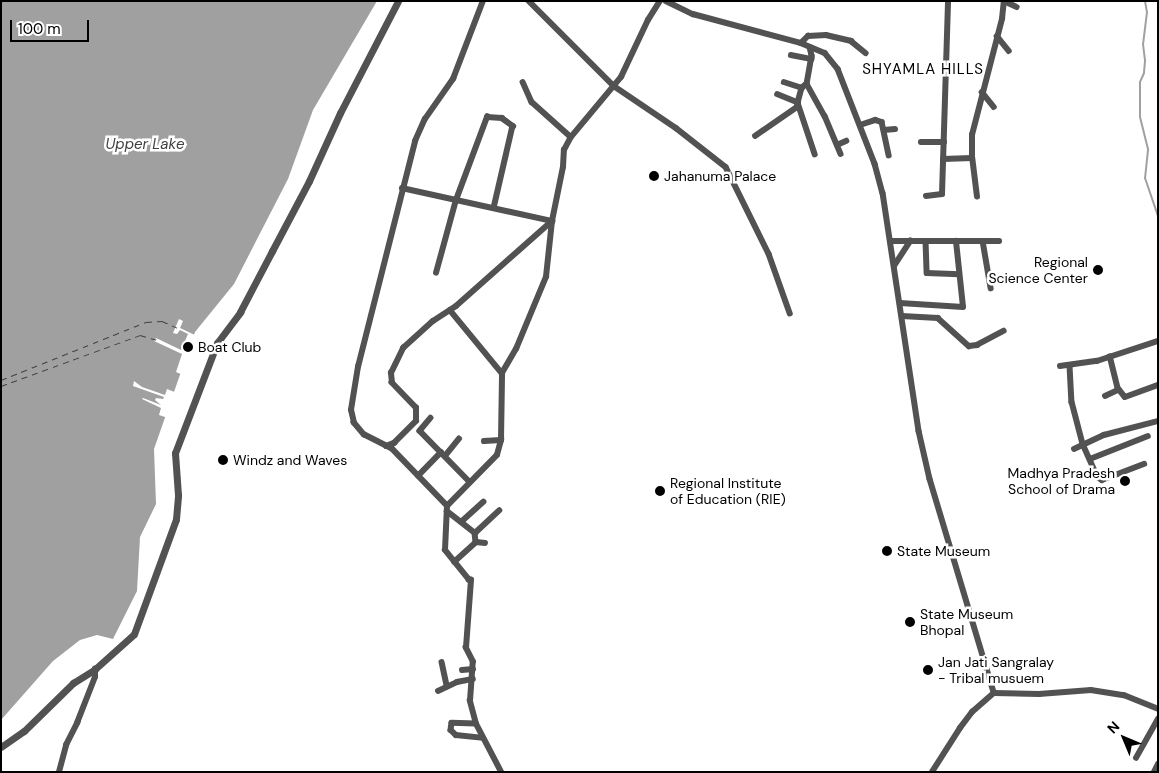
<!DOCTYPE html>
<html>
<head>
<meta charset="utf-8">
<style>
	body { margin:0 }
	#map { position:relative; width:1159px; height:773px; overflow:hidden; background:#fff; font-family:"DM Sans",sans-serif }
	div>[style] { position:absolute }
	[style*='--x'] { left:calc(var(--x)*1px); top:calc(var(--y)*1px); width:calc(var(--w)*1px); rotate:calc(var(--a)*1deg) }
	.water>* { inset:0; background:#a0a0a0 }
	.pier>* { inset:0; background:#fff }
	.stream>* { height:2px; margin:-1px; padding:0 1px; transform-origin:1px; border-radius:1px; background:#a0a0a0 }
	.ferry>* { height:1px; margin-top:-0.5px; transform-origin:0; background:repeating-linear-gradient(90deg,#414141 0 6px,transparent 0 11px) }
	.minor>* { height:5.5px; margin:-2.75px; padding:0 2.75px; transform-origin:2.75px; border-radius:2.75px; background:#525252 }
	.tertiary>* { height:7px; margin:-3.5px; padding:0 3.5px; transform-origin:3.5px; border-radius:3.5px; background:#525252 }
	.dots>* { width:14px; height:14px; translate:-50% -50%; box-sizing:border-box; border:2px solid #fff; border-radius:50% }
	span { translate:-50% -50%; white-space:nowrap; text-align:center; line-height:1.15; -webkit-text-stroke:5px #fff; paint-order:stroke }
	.poi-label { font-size:14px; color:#000 }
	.left { translate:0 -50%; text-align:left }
	.right { translate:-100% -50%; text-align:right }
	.neighbourhood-label { font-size:15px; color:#000; letter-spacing:1px }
	.water-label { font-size:15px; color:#414141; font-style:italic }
	.frame { position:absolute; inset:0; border:2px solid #000; pointer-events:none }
	.north { position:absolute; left:1099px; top:713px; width:50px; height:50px; -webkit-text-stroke:4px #fff; paint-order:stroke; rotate:315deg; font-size:14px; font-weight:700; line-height:20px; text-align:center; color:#000 }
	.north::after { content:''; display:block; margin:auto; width:18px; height:22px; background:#000; clip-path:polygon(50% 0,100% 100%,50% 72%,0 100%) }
	.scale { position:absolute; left:10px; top:20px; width:79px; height:22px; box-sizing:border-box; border:2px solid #000; border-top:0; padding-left:6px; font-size:15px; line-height:18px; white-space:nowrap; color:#000; -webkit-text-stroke:4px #fff; paint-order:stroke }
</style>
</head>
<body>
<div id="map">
	<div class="water">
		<div style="clip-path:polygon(1px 1px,377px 1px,313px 110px,288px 179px,234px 284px,195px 332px,154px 449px,156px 504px,140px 537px,137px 591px,113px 639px,97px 635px,80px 640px,53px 661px,1px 720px)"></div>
	</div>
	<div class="pier">
		<div style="clip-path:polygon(179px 319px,183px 321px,180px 328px,197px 336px,183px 375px,176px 372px,182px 354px,154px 341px,156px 338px,181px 350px,188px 334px,180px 330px,177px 334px,173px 333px)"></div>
		<div style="clip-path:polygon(134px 381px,142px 387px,165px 395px,167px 389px,177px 393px,168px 418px,159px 415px,161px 408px,142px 399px,143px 398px,161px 405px,155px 400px,156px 398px,163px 399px,164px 397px,133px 386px)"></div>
	</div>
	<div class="stream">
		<div style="--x:1145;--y:1;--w:11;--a:80"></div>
		<div style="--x:1147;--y:12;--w:32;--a:97"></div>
		<div style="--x:1143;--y:44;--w:17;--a:83"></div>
		<div style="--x:1145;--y:61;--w:12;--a:95"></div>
		<div style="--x:1144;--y:73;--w:10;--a:114"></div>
		<div style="--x:1140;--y:82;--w:35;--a:90"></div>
		<div style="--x:1140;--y:117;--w:34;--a:76"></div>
		<div style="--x:1148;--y:150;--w:28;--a:96"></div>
		<div style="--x:1145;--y:178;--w:40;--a:71.1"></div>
	</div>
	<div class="ferry">
		<div style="--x:1;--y:380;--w:156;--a:-21.8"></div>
		<div style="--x:146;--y:322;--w:16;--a:-4"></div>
		<div style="--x:162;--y:321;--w:17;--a:24"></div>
		<div style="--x:1;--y:386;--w:148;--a:-20.1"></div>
		<div style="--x:140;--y:335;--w:18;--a:16"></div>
	</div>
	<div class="minor">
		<div style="--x:529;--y:1;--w:120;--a:45"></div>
		<div style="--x:614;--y:86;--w:75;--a:34.1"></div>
		<div style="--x:676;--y:128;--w:63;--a:38"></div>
		<div style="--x:726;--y:167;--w:97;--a:63.7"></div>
		<div style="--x:769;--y:254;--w:63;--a:70.4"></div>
		<div style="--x:666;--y:1;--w:30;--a:26"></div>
		<div style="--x:693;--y:14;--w:112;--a:15"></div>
		<div style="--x:801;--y:43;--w:26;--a:23"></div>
		<div style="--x:825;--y:53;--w:21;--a:51"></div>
		<div style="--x:838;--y:69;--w:102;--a:68.7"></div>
		<div style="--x:875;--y:164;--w:30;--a:75"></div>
		<div style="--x:883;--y:193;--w:241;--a:81.4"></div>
		<div style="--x:919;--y:431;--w:49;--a:77.1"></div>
		<div style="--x:930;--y:479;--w:223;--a:73.3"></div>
		<div style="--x:1004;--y:1;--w:14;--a:25"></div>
		<div style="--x:997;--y:36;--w:19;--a:51"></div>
		<div style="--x:801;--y:43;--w:10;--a:-45"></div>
		<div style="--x:808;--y:36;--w:18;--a:-3"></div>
		<div style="--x:826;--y:35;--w:26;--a:13"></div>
		<div style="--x:851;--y:41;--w:19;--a:39"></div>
		<div style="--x:810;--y:47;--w:9;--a:77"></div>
		<div style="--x:812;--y:56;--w:28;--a:100"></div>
		<div style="--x:807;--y:84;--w:6;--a:141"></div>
		<div style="--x:802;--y:88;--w:16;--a:105"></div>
		<div style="--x:798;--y:103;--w:54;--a:71.6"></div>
		<div style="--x:791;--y:55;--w:21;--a:11"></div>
		<div style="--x:523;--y:82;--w:22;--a:66"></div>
		<div style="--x:532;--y:102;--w:52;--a:41.9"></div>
		<div style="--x:784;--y:82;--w:19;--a:18"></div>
		<div style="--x:807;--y:84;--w:37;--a:61"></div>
		<div style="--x:825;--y:116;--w:41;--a:67.2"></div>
		<div style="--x:982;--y:92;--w:19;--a:51"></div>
		<div style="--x:860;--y:125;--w:16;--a:-18"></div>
		<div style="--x:875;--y:120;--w:7;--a:16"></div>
		<div style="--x:882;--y:122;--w:34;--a:78"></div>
		<div style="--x:884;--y:130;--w:11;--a:-5"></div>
		<div style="--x:755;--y:136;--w:51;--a:-34.6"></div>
		<div style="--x:797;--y:107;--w:4;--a:-76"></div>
		<div style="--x:798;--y:103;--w:22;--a:-158"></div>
		<div style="--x:921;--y:142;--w:23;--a:0"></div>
		<div style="--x:837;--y:145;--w:10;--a:-24"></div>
		<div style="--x:943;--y:159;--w:29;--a:-2"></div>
		<div style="--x:402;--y:188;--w:154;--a:12.4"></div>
		<div style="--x:926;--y:196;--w:16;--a:-7"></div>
		<div style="--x:942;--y:194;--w:193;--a:-88.2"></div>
		<div style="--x:977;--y:197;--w:39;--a:-97"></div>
		<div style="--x:972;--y:158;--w:23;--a:-90"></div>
		<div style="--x:972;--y:135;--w:120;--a:-75.5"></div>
		<div style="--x:1002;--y:19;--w:18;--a:-84"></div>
		<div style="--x:890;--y:241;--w:109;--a:0"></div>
		<div style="--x:926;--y:241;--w:32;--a:88"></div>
		<div style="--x:927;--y:273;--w:32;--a:2"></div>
		<div style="--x:983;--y:241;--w:48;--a:80.3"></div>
		<div style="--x:894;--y:266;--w:30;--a:-57"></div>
		<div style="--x:436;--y:273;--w:76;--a:-74.7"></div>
		<div style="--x:456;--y:200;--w:89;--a:-69.5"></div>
		<div style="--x:487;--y:117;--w:15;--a:4"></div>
		<div style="--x:502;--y:118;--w:14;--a:36"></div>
		<div style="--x:513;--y:126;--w:84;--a:103"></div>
		<div style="--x:900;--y:303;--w:63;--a:3.6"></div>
		<div style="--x:963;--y:307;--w:66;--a:-96.1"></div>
		<div style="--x:450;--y:310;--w:82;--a:50.5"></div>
		<div style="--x:902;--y:316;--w:36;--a:3"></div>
		<div style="--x:938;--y:318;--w:42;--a:42.1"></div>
		<div style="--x:969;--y:346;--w:8;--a:-7"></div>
		<div style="--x:977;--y:345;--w:30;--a:-28"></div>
		<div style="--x:1060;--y:366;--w:37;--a:-8"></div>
		<div style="--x:1097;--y:361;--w:64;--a:-18.2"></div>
		<div style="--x:1070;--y:366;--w:36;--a:87"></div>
		<div style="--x:1072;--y:402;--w:43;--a:75.3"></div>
		<div style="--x:1083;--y:444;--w:36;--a:66"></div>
		<div style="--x:1098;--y:477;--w:5;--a:37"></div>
		<div style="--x:1102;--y:480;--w:45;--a:-20.9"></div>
		<div style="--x:1118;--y:388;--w:11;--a:52"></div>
		<div style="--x:1125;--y:397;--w:35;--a:-20"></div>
		<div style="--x:1105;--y:396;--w:14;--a:-25"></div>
		<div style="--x:1118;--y:390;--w:34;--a:-104"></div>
		<div style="--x:431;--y:418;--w:17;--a:130"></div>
		<div style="--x:420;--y:431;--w:71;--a:45.6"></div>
		<div style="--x:484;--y:441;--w:17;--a:-3"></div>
		<div style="--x:386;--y:446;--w:9;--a:-21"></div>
		<div style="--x:394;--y:443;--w:31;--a:-45"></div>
		<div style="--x:416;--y:421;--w:13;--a:-90"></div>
		<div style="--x:416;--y:408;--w:35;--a:-134"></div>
		<div style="--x:392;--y:383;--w:10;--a:-96"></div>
		<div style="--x:391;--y:373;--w:28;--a:-64"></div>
		<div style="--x:403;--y:348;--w:40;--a:-42"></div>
		<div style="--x:433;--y:321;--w:27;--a:-33"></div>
		<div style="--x:456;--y:306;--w:128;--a:-41.5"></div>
		<div style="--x:1074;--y:449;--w:33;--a:-25"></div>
		<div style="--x:1104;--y:435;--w:56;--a:-14.5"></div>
		<div style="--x:445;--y:456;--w:22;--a:-51"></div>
		<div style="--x:1090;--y:459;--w:62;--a:-21.6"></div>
		<div style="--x:418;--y:476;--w:33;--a:-46"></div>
		<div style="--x:447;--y:506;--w:79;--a:-134"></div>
		<div style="--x:392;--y:449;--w:31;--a:-153"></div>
		<div style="--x:364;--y:435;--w:16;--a:-130"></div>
		<div style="--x:354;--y:423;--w:13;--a:-103"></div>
		<div style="--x:351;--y:410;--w:44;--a:-80.8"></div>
		<div style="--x:358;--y:367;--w:233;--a:-75.8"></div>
		<div style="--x:415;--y:141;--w:24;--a:-66"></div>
		<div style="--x:425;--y:119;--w:49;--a:-55"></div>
		<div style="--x:453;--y:79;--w:84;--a:-69"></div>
		<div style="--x:447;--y:511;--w:36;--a:38"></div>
		<div style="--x:475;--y:533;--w:9;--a:84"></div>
		<div style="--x:461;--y:522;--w:30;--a:-42"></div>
		<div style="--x:475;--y:533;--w:33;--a:-43"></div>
		<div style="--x:454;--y:562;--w:30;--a:-42"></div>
		<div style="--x:476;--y:542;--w:9;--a:6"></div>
		<div style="--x:442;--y:662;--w:25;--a:78"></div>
		<div style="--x:462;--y:670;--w:11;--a:-5"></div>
		<div style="--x:438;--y:691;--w:21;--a:-25"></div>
		<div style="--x:457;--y:682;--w:16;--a:-11"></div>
		<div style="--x:476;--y:724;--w:24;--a:-178"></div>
		<div style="--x:452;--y:723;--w:7;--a:98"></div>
		<div style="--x:451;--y:730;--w:7;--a:45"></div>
		<div style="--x:456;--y:735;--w:27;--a:6"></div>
		<div style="--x:1136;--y:758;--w:45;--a:-60.6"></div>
		<div style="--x:59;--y:772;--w:28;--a:-75"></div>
		<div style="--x:66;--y:745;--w:25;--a:-63"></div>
		<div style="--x:77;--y:723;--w:49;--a:-68.6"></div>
		<div style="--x:95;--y:677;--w:8;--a:-90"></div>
		<div style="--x:501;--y:772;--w:54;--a:-117.5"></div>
		<div style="--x:476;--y:724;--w:24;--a:-105"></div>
		<div style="--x:470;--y:701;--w:39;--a:-86"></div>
		<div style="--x:473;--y:662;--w:16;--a:-117"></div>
		<div style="--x:466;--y:648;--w:68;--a:-85.8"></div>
		<div style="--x:471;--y:580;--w:2;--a:180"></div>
		<div style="--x:469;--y:580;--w:38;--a:-129"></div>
		<div style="--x:445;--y:550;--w:44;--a:-87.4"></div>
		<div style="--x:447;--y:506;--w:71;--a:-45.6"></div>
		<div style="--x:497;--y:455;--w:16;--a:-75"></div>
		<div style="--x:501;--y:440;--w:67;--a:-89.1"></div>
		<div style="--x:502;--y:373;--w:28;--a:-60"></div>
		<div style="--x:516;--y:349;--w:78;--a:-67.4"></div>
		<div style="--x:546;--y:277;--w:56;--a:-83.9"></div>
		<div style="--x:552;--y:221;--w:55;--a:-78.5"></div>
		<div style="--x:563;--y:167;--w:17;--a:-87"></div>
		<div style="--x:564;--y:150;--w:15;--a:-62"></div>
		<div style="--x:571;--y:137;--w:78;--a:-50.2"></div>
		<div style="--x:621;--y:77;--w:63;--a:-64.7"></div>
		<div style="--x:648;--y:20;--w:22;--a:-58"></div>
		<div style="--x:932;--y:772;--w:52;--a:-57.5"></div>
		<div style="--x:960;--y:728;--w:20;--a:-53"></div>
		<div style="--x:972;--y:712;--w:29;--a:-41"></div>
		<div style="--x:994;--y:693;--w:45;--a:1.3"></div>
		<div style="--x:1039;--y:694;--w:52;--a:-4.4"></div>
		<div style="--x:1091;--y:690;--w:33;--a:9"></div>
		<div style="--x:1124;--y:695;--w:37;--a:22"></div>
		<div style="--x:1154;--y:772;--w:9;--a:-63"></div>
	</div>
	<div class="tertiary">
		<div style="--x:1;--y:747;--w:28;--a:-35"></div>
		<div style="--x:24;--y:731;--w:69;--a:-44.4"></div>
		<div style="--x:73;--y:683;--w:26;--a:-32"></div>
		<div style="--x:95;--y:669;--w:52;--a:-41.9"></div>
		<div style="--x:134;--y:634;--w:122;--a:-69.9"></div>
		<div style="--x:176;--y:519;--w:24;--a:-85"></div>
		<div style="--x:178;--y:495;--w:42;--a:-94.1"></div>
		<div style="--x:175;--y:453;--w:118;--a:-69.1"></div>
		<div style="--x:217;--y:343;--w:39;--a:-53"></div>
		<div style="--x:240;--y:312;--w:69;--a:-62.3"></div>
		<div style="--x:272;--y:251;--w:79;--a:-62.1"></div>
		<div style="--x:309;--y:181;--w:75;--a:-65.5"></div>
		<div style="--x:340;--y:113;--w:126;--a:-62.6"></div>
	</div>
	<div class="dots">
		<div style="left:654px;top:176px;background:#000"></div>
		<div style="left:1098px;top:270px;background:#000"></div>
		<div style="left:188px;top:347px;background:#000"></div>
		<div style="left:223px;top:460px;background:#000"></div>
		<div style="left:1125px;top:481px;background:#000"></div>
		<div style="left:660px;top:491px;background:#000"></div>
		<div style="left:887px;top:551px;background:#000"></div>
		<div style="left:910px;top:622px;background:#000"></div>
		<div style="left:928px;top:670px;background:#000"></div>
	</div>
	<div class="poi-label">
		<span class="left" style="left:664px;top:176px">Jahanuma Palace</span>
		<span class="right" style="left:1088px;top:270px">Regional<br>Science Center</span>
		<span class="left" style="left:198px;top:347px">Boat Club</span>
		<span class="left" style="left:233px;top:460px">Windz and Waves</span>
		<span class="right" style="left:1115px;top:481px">Madhya Pradesh<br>School of Drama</span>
		<span class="left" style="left:670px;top:491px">Regional Institute<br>of Education (RIE)</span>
		<span class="left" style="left:897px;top:551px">State Museum</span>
		<span class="left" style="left:920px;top:622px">State Museum<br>Bhopal</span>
		<span class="left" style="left:938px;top:670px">Jan Jati Sangralay<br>- Tribal musuem</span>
	</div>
	<div class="neighbourhood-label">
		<span style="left:923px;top:70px">SHYAMLA HILLS</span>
	</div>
	<div class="water-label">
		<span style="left:145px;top:145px">Upper Lake</span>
	</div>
	<div class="frame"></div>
	<div class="north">N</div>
	<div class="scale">100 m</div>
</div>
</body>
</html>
